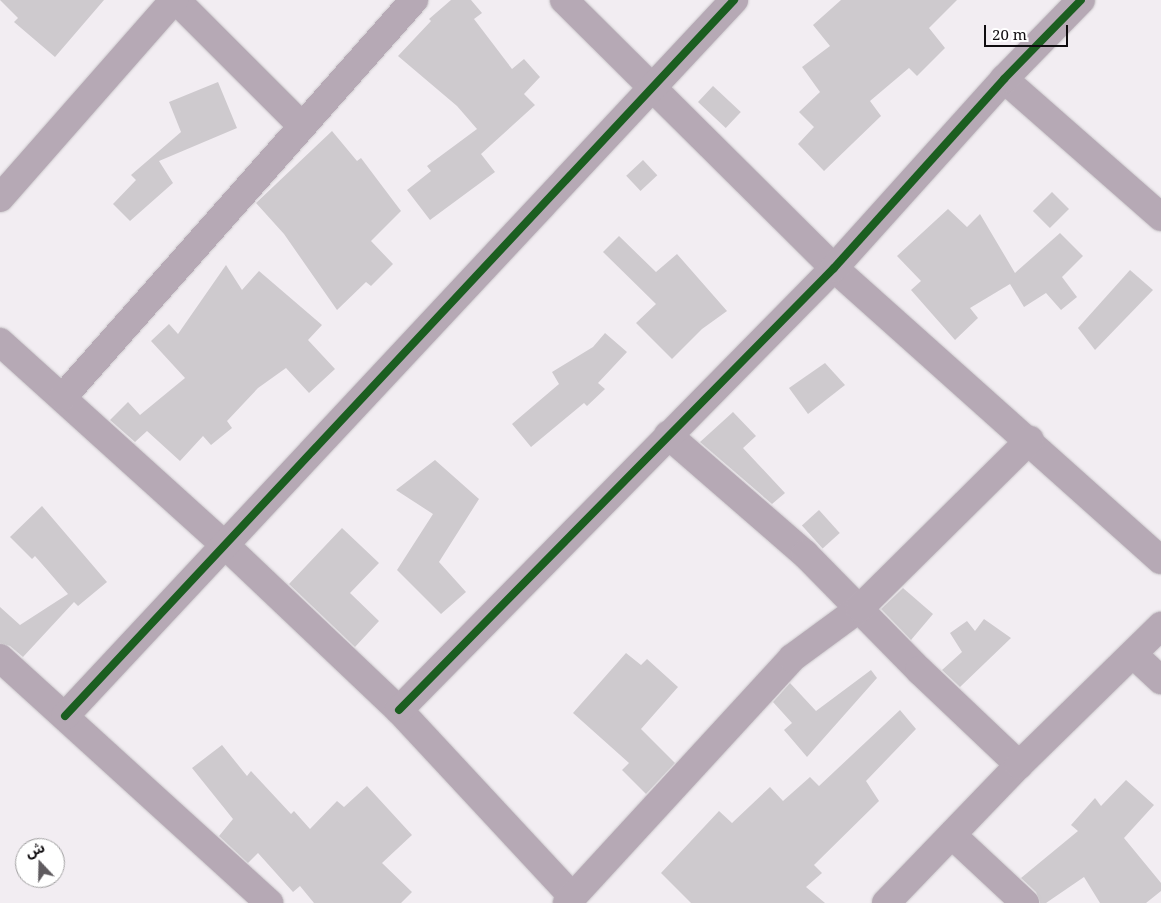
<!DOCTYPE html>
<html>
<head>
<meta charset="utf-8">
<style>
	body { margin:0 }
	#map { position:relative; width:1161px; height:903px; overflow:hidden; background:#f2edf2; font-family:"Noto Serif","Noto Sans Arabic",serif }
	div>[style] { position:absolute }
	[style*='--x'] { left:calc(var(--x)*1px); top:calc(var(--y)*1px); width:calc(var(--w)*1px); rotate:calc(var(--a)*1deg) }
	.building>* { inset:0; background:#cecace; transform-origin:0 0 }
	.roads { filter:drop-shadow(0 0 1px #cdcacd) drop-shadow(0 0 1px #cdcacd) }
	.minor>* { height:28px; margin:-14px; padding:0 14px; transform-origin:14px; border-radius:14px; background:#b6a9b5 }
	.cycleway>* { height:8px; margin:-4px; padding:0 4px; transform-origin:4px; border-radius:4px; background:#1b5e20 }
	span { translate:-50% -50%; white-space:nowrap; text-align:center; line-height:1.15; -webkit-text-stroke:4px #fff; paint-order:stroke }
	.north { position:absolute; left:15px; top:838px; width:50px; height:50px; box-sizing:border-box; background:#fff; border:1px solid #9f9e9f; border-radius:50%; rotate:339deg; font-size:14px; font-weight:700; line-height:20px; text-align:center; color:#100d10 }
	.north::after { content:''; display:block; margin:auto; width:18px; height:22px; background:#5f5b5f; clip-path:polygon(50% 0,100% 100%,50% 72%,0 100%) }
	.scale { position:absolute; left:984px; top:25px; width:84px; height:22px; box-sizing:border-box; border:2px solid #100d10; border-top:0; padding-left:6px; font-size:15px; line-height:18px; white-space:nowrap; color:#100d10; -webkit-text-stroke:4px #fff; paint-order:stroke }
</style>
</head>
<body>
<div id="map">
	<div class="building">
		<div style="clip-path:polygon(0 0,104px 0,55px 57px,14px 22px,18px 18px)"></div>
		<div style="clip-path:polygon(451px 0,471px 0,482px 13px,474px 19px,512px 69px,524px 59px,540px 77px,524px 94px,535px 105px,481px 154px,495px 172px,430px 220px,407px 190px,431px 171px,427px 166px,477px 129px,457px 106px,398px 56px,431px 21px,429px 19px)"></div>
		<div style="clip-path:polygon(841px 0,957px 0,929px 28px,945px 48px,917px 76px,909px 68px,870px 101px,881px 116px,824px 171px,798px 144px,814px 127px,799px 112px,820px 92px,802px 67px,830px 46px,813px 25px)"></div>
		<div style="clip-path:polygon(218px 82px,237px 128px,159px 161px,173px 183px,130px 221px,113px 204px,136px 180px,131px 175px,181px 132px,169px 102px)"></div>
		<div style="left:713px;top:86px;width:38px;height:22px;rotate:43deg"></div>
		<div style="clip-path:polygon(332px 131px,357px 161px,361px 158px,401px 211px,371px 241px,393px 264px,371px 286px,366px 282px,337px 310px,284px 234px,256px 203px)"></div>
		<div style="left:643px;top:160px;width:21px;height:23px;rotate:47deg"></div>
		<div style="left:1052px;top:192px;width:24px;height:27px;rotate:45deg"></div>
		<div style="clip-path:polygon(948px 209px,967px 227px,980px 214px,1015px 273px,1060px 233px,1083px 256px,1062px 277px,1077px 297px,1061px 310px,1046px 293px,1024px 307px,1010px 284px,970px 308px,978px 318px,955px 340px,911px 290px,921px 281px,897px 256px)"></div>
		<div style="clip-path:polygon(619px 236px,656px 272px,677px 254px,727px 311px,702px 329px,672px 359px,636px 323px,656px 304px,603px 252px)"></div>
		<div style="clip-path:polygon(226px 265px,242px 290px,259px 271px,322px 325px,308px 340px,335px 369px,309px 393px,286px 368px,258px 388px,227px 421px,232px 428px,211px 445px,203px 436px,180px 461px,147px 431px,135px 442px,110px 420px,128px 402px,140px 415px,185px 378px,151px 341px,169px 324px,178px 334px)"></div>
		<div style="clip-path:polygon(1130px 270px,1153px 290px,1095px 350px,1078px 328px)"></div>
		<div style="clip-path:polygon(605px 333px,627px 352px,598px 383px,605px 389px,587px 406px,584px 403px,531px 447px,512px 424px,559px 384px,552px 372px,593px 347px)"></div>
		<div style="clip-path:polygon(825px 363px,845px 385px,808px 414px,789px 388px)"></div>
		<div style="clip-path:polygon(733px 412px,756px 436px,743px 448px,785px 493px,772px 504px,700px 442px)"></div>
		<div style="clip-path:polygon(435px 460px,479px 499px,439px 562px,466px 592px,441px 614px,397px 570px,433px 514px,396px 490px)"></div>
		<div style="clip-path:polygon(42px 506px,107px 582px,78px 606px,74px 602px,23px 657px,10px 646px,0 643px,0 607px,20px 625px,68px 594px,35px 556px,32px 559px,10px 537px)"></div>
		<div style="left:819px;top:510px;width:31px;height:23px;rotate:48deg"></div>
		<div style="clip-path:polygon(342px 528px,379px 563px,350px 593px,379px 621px,355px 647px,289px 584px)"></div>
		<div style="clip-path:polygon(903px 588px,933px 614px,911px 640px,881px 609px)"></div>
		<div style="clip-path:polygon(984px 619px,1011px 638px,960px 687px,942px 670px,962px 652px,950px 633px,967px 621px,975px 631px)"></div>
		<div style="clip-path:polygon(626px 653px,641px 665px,647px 659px,678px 687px,641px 729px,675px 763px,646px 794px,622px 770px,629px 763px,573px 713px)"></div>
		<div style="clip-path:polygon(871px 670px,877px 678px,807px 757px,784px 730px,792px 723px,773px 702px,790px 683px,816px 711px)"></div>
		<div style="clip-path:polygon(900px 710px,916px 729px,866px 781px,879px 801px,814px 865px,822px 873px,806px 887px,825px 903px,691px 903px,661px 873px,719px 811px,732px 823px,770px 787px,783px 801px,810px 777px,819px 786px)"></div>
		<div style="clip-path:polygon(222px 745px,247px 776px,251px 771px,291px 814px,294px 811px,310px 829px,337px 801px,344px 807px,367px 786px,412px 835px,382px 863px,412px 892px,401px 903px,314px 903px,300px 886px,293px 892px,258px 853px,248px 863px,219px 836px,233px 819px,192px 768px)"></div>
		<div style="clip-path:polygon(1126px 780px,1154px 805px,1124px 838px,1161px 883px,1161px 891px,1146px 903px,1100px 903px,1084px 877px,1046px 903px,1040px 903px,1036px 892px,1021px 878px,1078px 831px,1071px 825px,1095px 798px,1101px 806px)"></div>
	</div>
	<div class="roads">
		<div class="minor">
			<div style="--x:176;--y:0;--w:177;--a:45"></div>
			<div style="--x:564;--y:0;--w:380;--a:44.8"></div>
			<div style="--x:834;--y:268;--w:438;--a:41.8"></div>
			<div style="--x:1004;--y:79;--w:209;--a:41.3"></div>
			<div style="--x:0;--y:198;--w:264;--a:-48.7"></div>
			<div style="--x:0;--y:342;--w:303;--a:42.1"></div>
			<div style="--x:225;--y:545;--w:240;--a:43.5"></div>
			<div style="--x:399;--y:710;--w:254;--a:47.1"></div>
			<div style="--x:63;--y:397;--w:530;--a:-48.52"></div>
			<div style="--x:668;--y:435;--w:181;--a:41"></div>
			<div style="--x:805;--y:554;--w:163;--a:45.5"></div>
			<div style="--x:919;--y:670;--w:138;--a:43.5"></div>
			<div style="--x:1134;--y:655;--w:37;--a:43"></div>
			<div style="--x:0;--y:658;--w:364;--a:42.3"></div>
			<div style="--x:399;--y:710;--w:620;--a:-45.46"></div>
			<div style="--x:834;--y:268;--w:254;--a:-48"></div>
			<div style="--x:1004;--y:79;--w:110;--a:-45.7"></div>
			<div style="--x:65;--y:716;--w:980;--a:-46.94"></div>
			<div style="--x:952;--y:835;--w:100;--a:43"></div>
			<div style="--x:567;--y:903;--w:333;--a:-47.4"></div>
			<div style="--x:792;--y:658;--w:84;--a:-36.3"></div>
			<div style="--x:860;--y:608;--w:239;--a:-44.7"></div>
			<div style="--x:886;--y:903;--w:192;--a:-46.1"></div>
			<div style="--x:1019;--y:765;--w:199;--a:-44.4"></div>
		</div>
	</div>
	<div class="cycleway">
		<div style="--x:399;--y:710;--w:620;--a:-45.46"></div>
		<div style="--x:834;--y:268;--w:254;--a:-48"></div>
		<div style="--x:1004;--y:79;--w:110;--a:-45.7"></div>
		<div style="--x:65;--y:716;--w:980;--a:-46.94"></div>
	</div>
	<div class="north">ش</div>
	<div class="scale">20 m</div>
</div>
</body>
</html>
